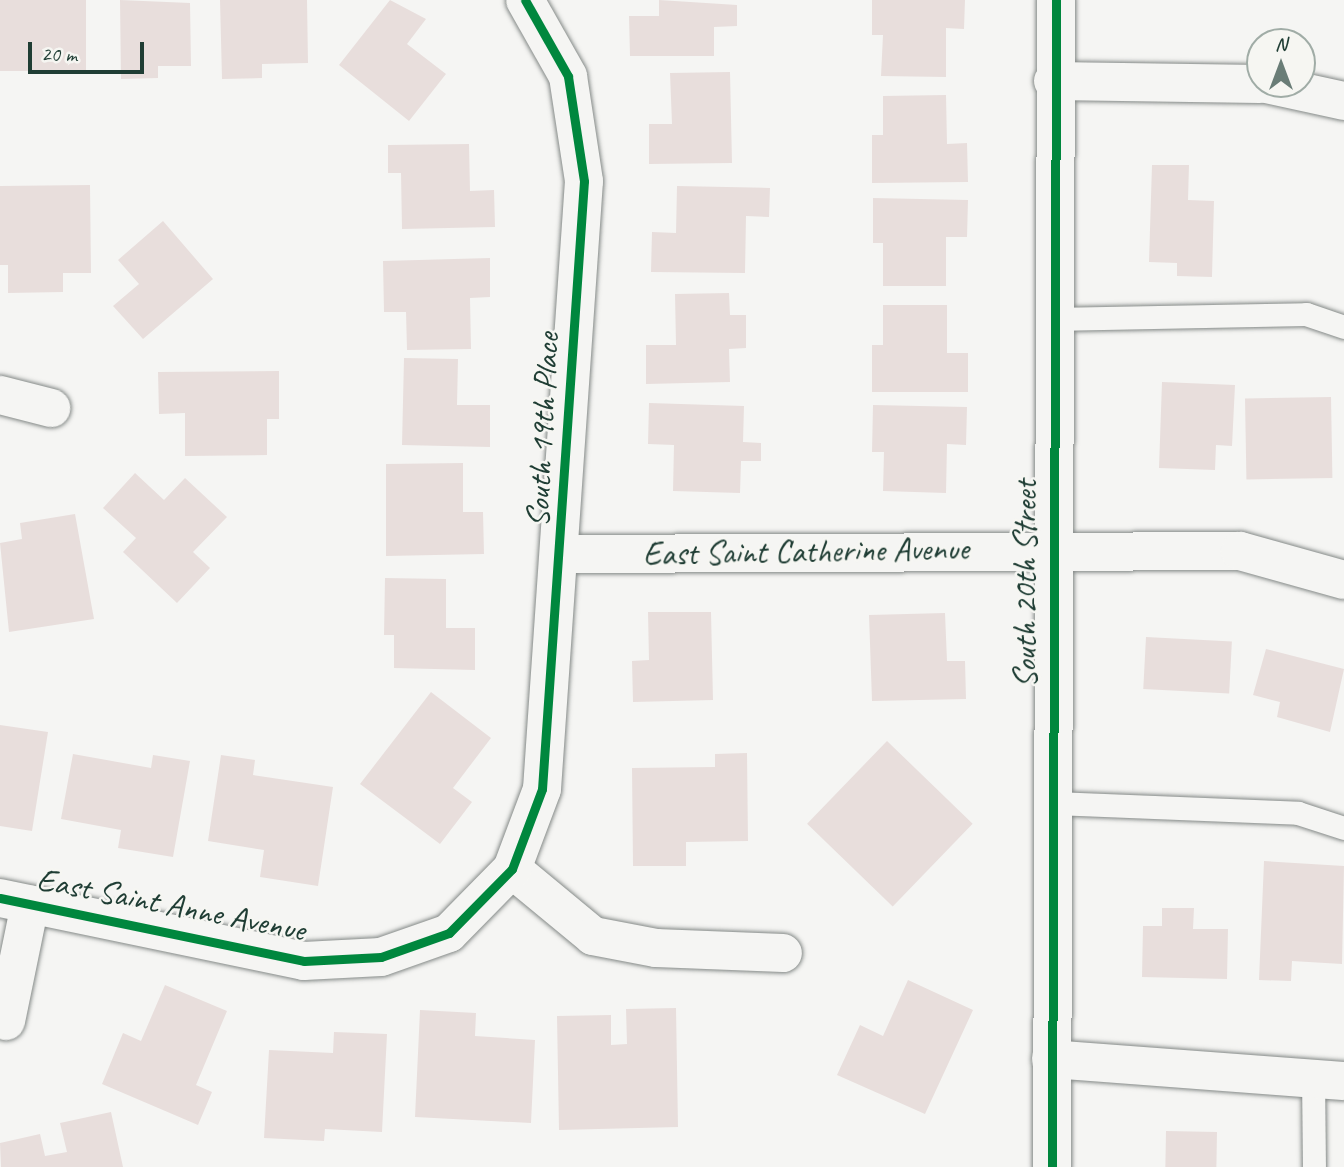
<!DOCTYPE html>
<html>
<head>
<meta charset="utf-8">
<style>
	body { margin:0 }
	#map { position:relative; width:1344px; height:1167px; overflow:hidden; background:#f5f5f3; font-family:Caveat,sans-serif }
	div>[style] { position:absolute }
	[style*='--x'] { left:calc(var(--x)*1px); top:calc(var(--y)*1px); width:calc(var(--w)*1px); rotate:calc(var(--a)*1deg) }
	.building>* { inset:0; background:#e8dedc; transform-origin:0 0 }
	.roads { filter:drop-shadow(0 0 2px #858a88) drop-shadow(0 0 2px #858a88) }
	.lane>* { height:23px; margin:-11.5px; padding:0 11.5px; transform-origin:11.5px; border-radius:11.5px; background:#f5f5f3 }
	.street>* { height:38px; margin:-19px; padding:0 19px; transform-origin:19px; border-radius:19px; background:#f5f5f3 }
	.cycleway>* { height:9px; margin:-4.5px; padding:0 4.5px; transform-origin:4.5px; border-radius:4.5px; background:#00873e }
	span { translate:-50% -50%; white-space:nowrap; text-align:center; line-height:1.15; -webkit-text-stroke:5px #f6f6f2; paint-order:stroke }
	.street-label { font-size:33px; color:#1f3d34 }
	.north { position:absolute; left:1246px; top:28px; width:70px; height:70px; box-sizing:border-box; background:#f6f6f2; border:2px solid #a0aca6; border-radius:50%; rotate:0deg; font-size:19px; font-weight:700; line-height:28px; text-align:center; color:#1f3d34 }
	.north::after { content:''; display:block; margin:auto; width:24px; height:32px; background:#6a7d77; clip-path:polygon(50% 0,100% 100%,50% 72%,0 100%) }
	.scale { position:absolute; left:28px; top:42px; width:116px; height:32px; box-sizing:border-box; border:4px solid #1f3d34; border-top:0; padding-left:9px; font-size:21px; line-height:24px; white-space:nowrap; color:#1f3d34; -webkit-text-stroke:5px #f6f6f2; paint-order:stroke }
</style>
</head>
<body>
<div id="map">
	<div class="building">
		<div style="left:0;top:0;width:86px;height:71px"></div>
		<div style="clip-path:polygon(120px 0,190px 3px,191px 66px,158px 66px,158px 78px,121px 79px)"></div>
		<div style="clip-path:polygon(220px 0,307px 0,308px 63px,262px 64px,262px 78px,222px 79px)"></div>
		<div style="clip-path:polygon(390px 0,426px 19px,407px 44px,446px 74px,409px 121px,339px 65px)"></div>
		<div style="clip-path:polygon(659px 0,737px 5px,737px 26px,714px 27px,714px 56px,630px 56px,629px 16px,659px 16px)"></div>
		<div style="clip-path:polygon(872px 0,965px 0,964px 29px,946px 28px,946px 77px,881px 76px,883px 35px,872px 35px)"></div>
		<div style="clip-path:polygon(730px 72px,732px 163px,649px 164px,649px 124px,672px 124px,670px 73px)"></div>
		<div style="clip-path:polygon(946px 95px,947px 144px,967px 143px,968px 182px,872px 183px,872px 135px,883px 135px,883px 96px)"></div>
		<div style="clip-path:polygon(469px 144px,470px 191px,494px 190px,495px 227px,402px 229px,401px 173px,388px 173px,388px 145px)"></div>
		<div style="clip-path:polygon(1152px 165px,1189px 165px,1188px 200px,1214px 201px,1212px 277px,1177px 276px,1177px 263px,1149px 262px)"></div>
		<div style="clip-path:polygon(90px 185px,91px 273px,63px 273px,63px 292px,8px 293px,8px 265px,0 265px,0 186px)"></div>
		<div style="clip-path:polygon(677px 186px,770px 188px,769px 217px,746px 216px,745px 273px,651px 272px,652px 232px,676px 233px)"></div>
		<div style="clip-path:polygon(873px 198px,968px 200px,967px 237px,946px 237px,946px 286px,883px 286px,883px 243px,873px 243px)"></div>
		<div style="clip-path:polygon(163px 221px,213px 279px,143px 339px,113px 306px,139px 284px,118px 260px)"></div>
		<div style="clip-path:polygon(490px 258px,490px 297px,470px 298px,471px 349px,407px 350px,406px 312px,384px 312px,383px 261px)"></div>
		<div style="clip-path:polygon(729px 293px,730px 315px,746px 315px,746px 348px,729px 349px,730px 382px,646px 384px,646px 345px,676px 345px,675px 294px)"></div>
		<div style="clip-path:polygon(883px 305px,947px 305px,947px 353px,968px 353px,968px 392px,872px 392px,872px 345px,883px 345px)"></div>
		<div style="clip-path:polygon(404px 358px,458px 359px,457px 405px,490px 405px,490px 447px,402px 445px)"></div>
		<div style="clip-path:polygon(279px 371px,279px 419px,267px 419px,267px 455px,185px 456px,185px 413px,159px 414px,158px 372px)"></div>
		<div style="clip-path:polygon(1162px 382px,1235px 385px,1232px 446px,1216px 445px,1215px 470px,1159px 468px)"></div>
		<div style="left:1331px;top:397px;width:81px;height:86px;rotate:89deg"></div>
		<div style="clip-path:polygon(649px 403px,744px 406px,743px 442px,761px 443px,761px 461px,741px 461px,740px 493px,673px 491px,674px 445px,648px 444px)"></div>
		<div style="clip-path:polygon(873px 405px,967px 407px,966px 445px,947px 444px,946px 493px,883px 491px,884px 452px,872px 452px)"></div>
		<div style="clip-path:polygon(463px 463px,463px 512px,483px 512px,484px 554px,386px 556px,386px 464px)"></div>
		<div style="clip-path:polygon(135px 473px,164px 500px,185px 478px,227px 517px,193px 552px,210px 568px,177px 603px,123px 552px,136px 538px,103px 508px)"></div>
		<div style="clip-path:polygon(75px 514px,94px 619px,9px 632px,0 543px,22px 539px,20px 523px)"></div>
		<div style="clip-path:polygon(385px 578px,446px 579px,446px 628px,475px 628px,475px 670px,394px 668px,394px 635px,384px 635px)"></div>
		<div style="clip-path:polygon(648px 612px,711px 612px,713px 700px,633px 702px,632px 661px,649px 660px)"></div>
		<div style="clip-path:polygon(945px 613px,947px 661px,965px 661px,966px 699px,872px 701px,869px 615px)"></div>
		<div style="left:1146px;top:637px;width:86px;height:52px;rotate:3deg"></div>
		<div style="clip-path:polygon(1266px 649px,1344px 669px,1330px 732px,1277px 717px,1280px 702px,1253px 695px)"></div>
		<div style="clip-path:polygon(431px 692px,491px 738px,453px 788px,472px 802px,440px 844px,360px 784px)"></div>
		<div style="clip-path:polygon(0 725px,48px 732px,32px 831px,0 826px)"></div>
		<div style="left:887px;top:741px;width:119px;height:115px;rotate:44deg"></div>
		<div style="clip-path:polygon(747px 753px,748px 841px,686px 842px,686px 866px,633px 866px,632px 768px,715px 767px,715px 754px)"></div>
		<div style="clip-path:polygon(73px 754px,151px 768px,153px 755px,190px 761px,173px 857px,118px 848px,121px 830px,61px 819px)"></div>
		<div style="clip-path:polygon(221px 755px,255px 760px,253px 775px,333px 787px,318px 886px,260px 877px,264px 850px,208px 841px)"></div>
		<div style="clip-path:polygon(1264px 861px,1344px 866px,1342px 964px,1292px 961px,1291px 981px,1259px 980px)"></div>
		<div style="clip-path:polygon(1162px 908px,1194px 908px,1193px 929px,1228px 929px,1227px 979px,1142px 977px,1143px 926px,1162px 926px)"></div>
		<div style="clip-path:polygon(908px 980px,973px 1010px,925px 1114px,837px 1075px,860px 1025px,883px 1036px)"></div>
		<div style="clip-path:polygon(165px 985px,227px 1011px,196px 1085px,212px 1092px,198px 1125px,102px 1084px,123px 1033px,141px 1041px)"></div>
		<div style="clip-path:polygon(676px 1008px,678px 1127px,559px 1130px,557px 1016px,611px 1015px,611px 1045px,627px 1044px,626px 1009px)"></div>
		<div style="clip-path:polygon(420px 1010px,476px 1013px,475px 1036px,535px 1040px,531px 1123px,415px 1117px)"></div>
		<div style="clip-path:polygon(334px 1032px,387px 1034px,382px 1132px,325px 1129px,324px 1141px,264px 1138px,269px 1050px,333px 1053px)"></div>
		<div style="clip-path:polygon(111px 1112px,123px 1167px,1px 1167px,0 1143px,40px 1134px,45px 1156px,67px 1152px,60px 1123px)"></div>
		<div style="left:1166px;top:1131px;width:51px;height:36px;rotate:1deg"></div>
	</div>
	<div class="roads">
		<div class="lane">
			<div style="--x:1052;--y:319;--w:254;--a:-1.1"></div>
			<div style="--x:1306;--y:314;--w:40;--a:18.9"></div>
			<div style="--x:1054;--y:803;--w:244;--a:2.3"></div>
			<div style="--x:1298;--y:813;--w:48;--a:18.1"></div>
			<div style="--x:1313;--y:1075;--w:92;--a:89.4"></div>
		</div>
		<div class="street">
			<div style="--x:1053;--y:81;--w:207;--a:0.8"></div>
			<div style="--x:1266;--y:84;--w:80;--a:12.3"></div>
			<div style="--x:0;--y:395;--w:53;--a:14.3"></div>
			<div style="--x:562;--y:554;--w:678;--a:-0.25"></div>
			<div style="--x:1240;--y:551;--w:108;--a:15.6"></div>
			<div style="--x:512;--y:869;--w:105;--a:39.6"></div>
			<div style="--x:593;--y:936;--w:64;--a:10.8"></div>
			<div style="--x:656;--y:948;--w:127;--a:2.3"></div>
			<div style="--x:0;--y:898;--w:310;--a:11.7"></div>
			<div style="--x:304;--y:961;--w:77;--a:-3"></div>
			<div style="--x:381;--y:957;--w:72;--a:-19.4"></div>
			<div style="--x:449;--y:933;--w:90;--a:-45.5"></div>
			<div style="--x:512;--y:869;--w:85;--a:-69.4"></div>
			<div style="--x:542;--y:789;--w:609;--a:-86.05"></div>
			<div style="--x:584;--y:181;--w:106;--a:-98.7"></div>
			<div style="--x:568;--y:76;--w:87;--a:-119.5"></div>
			<div style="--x:6;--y:1021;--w:119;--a:-78.4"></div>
			<div style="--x:1051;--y:1059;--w:294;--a:4.3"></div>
			<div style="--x:1052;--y:1167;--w:1167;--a:-89.8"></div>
		</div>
	</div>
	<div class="cycleway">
		<div style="--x:0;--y:898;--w:310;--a:11.7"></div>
		<div style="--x:304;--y:961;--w:77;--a:-3"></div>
		<div style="--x:381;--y:957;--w:72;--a:-19.4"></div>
		<div style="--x:449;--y:933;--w:90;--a:-45.5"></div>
		<div style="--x:512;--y:869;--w:85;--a:-69.4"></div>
		<div style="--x:542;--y:789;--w:609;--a:-86.05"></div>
		<div style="--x:584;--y:181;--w:106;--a:-98.7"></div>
		<div style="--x:568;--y:76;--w:87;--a:-119.5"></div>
		<div style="--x:1052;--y:1167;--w:1167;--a:-89.8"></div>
	</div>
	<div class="street-label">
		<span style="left:543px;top:430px;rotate:-87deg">South 19th Place</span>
		<span style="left:806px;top:552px;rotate:-1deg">East Saint Catherine Avenue</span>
		<span style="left:1026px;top:584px;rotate:-90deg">South 20th Street</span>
		<span style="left:171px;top:905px;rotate:11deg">East Saint Anne Avenue</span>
	</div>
	<div class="north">N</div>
	<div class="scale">20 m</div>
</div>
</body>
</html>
